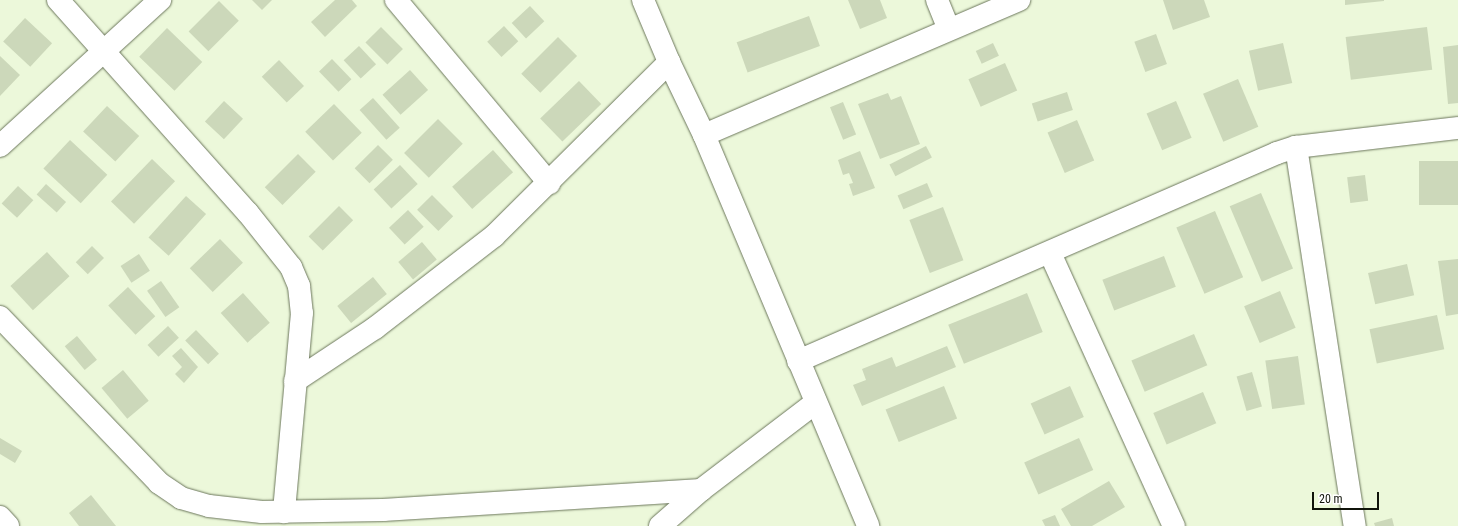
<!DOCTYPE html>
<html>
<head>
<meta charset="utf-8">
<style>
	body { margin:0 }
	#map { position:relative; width:1458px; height:526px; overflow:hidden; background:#ecf8da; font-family:"Roboto Condensed",sans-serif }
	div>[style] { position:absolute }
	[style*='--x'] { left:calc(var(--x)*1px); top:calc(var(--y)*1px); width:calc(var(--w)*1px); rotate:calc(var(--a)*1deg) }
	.building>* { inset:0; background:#ccd8ba; transform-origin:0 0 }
	.roads { filter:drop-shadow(0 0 1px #6c775c) drop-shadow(0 0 1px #6c775c) }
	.minor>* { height:22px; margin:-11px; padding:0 11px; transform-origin:11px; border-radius:11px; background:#fff }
	.highway>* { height:22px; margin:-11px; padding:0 11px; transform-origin:11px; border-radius:11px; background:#fff }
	span { translate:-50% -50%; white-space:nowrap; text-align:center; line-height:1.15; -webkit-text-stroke:3px #fff; paint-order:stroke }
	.scale { position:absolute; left:1312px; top:492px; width:67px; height:18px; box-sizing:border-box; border:2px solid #10140a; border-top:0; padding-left:5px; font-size:12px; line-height:14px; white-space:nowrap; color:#10140a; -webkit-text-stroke:3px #fff; paint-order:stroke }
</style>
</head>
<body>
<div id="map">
	<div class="building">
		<div style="clip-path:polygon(252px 0,272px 0,262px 10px)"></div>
		<div style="clip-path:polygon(335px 0,352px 0,357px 6px,325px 37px,311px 22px)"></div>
		<div style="clip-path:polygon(848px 0,880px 0,887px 18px,860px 29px)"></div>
		<div style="clip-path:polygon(1163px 0,1204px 0,1210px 17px,1173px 30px)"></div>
		<div style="clip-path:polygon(1345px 0,1384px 0,1384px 1px,1345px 5px)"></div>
		<div style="left:219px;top:1px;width:28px;height:43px;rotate:45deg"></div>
		<div style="left:530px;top:6px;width:21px;height:25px;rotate:47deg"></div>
		<div style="left:809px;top:16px;width:32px;height:77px;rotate:70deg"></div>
		<div style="left:25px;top:18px;width:37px;height:32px;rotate:43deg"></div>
		<div style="left:504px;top:26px;width:21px;height:23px;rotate:47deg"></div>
		<div style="left:381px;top:27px;width:31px;height:22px;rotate:45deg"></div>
		<div style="left:1427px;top:27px;width:43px;height:82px;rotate:83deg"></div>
		<div style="left:167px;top:28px;width:49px;height:40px;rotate:44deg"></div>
		<div style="left:1156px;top:34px;width:32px;height:23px;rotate:70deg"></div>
		<div style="left:558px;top:37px;width:27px;height:52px;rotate:45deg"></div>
		<div style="left:993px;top:43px;width:14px;height:19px;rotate:65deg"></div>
		<div style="left:1283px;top:43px;width:41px;height:35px;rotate:77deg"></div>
		<div style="clip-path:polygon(1458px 45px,1458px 103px,1448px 104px,1443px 47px)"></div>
		<div style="left:359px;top:46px;width:25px;height:21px;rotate:47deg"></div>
		<div style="clip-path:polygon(0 56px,20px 75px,0 96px)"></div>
		<div style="left:332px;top:59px;width:28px;height:18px;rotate:46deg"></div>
		<div style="left:279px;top:60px;width:36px;height:24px;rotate:46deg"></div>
		<div style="left:1005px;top:63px;width:30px;height:40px;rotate:66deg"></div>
		<div style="left:410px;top:70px;width:27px;height:37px;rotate:48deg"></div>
		<div style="left:1238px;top:79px;width:52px;height:38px;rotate:67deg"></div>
		<div style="left:579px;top:81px;width:32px;height:54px;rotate:46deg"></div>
		<div style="left:1067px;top:92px;width:19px;height:37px;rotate:72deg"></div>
		<div style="clip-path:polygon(888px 93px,891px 100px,901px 96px,920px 144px,880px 159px,858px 104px)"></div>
		<div style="left:373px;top:98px;width:40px;height:18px;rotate:48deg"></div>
		<div style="left:224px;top:101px;width:26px;height:28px;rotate:43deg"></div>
		<div style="left:1176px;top:101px;width:40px;height:32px;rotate:67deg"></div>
		<div style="left:843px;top:102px;width:35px;height:14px;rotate:68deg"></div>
		<div style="left:334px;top:104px;width:40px;height:40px;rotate:46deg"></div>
		<div style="left:107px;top:106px;width:44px;height:35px;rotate:43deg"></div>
		<div style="left:438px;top:119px;width:35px;height:48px;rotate:45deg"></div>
		<div style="left:1077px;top:120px;width:44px;height:32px;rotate:67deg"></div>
		<div style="left:70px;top:140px;width:51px;height:39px;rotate:43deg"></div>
		<div style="left:378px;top:145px;width:21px;height:33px;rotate:45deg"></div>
		<div style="left:926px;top:146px;width:13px;height:41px;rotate:63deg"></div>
		<div style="left:493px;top:150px;width:30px;height:55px;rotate:48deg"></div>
		<div style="clip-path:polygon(860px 151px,875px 188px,853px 196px,849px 184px,853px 183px,849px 173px,843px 175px,838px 160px)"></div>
		<div style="left:298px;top:154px;width:25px;height:47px;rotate:45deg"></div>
		<div style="left:152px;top:159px;width:32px;height:59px;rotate:44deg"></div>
		<div style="left:1458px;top:161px;width:44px;height:39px;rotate:90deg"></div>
		<div style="left:400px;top:165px;width:26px;height:36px;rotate:47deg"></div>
		<div style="left:1365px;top:175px;width:26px;height:18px;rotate:83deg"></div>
		<div style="left:927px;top:183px;width:15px;height:32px;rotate:67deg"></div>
		<div style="left:46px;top:184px;width:27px;height:14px;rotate:42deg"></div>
		<div style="left:18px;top:186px;width:21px;height:24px;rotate:43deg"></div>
		<div style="left:1261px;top:193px;width:82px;height:34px;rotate:67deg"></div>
		<div style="left:432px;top:195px;width:30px;height:21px;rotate:45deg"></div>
		<div style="left:186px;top:196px;width:27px;height:56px;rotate:42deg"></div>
		<div style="left:339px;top:206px;width:20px;height:43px;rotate:45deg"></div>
		<div style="left:943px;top:207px;width:57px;height:36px;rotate:69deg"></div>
		<div style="left:408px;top:210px;width:23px;height:26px;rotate:47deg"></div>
		<div style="left:1215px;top:211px;width:72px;height:42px;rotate:67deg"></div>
		<div style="left:220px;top:239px;width:33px;height:42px;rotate:46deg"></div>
		<div style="left:422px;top:242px;width:23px;height:31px;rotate:50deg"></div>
		<div style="left:92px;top:246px;width:17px;height:23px;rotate:45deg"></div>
		<div style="left:47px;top:252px;width:33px;height:50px;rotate:47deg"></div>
		<div style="left:139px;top:254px;width:20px;height:22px;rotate:57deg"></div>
		<div style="left:1164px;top:256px;width:33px;height:66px;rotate:69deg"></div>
		<div style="clip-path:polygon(1458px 259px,1458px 314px,1446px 316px,1438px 261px)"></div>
		<div style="left:1407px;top:264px;width:32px;height:40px;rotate:77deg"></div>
		<div style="left:373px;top:277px;width:22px;height:46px;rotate:51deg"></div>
		<div style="left:161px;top:281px;width:32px;height:17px;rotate:55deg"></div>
		<div style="left:128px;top:287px;width:40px;height:27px;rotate:47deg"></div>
		<div style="left:1280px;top:291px;width:40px;height:39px;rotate:67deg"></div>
		<div style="left:243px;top:293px;width:40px;height:30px;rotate:48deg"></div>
		<div style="left:1027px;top:293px;width:42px;height:85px;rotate:68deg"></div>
		<div style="left:1437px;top:315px;width:35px;height:69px;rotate:78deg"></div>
		<div style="left:168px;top:326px;width:16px;height:28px;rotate:47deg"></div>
		<div style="left:196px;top:330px;width:33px;height:15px;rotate:46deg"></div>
		<div style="left:1194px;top:334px;width:34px;height:68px;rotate:67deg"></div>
		<div style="left:77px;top:336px;width:31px;height:16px;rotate:50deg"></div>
		<div style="clip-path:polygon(947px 346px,956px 367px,862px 406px,853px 385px,866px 380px,862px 369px,892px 357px,896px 367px)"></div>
		<div style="clip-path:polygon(181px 348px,198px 367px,184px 383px,175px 374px,182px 367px,172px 356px)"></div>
		<div style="left:1298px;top:356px;width:49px;height:33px;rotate:82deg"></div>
		<div style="left:123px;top:370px;width:40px;height:28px;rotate:50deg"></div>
		<div style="left:1252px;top:372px;width:36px;height:16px;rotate:74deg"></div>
		<div style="left:944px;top:386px;width:35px;height:63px;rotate:68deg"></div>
		<div style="left:1070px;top:386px;width:34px;height:43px;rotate:66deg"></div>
		<div style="left:1203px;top:392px;width:34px;height:54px;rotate:67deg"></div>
		<div style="clip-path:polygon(0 438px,22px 451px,15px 463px,0 454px)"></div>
		<div style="left:1079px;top:438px;width:35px;height:60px;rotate:66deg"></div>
		<div style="clip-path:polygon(1109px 481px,1125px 507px,1092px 526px,1071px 526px,1061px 509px)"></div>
		<div style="clip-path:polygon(91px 495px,116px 526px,79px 526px,69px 513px)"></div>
		<div style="clip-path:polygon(1055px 515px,1060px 526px,1045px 526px,1042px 520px)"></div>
		<div style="clip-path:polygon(1392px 518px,1394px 526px,1375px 526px,1374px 523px)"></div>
	</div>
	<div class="roads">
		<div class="minor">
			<div style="--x:58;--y:0;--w:285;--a:48.3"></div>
			<div style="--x:248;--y:213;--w:69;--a:51.5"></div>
			<div style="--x:291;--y:267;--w:21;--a:67"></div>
			<div style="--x:299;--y:286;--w:27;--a:84"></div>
			<div style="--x:302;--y:313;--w:200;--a:95.2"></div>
			<div style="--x:396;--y:0;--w:239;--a:50.1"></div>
			<div style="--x:937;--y:0;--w:31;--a:68"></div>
			<div style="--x:704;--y:135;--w:343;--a:-23.2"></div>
			<div style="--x:0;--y:146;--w:217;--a:-42.4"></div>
			<div style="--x:1296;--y:147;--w:384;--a:81.2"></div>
			<div style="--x:1050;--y:253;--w:300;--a:65.6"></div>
			<div style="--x:0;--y:317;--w:230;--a:46.2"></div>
			<div style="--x:159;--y:483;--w:27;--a:34"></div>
			<div style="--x:181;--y:498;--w:29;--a:16"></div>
			<div style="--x:209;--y:506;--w:53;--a:6.5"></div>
			<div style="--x:262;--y:512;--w:121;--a:-0.9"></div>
			<div style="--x:383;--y:510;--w:319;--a:-3.6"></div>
			<div style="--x:798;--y:361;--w:522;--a:-23.47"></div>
			<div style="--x:1277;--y:153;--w:20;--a:-18"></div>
			<div style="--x:1296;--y:147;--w:163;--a:-6.7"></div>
			<div style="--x:295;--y:381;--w:96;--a:-33.5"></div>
			<div style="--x:375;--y:328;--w:150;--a:-37.7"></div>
			<div style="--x:494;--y:236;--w:247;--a:-44.8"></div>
			<div style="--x:0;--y:517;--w:12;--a:48"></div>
			<div style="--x:660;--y:526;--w:55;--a:-41.3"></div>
			<div style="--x:701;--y:490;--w:143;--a:-37.3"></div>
		</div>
		<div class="highway">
			<div style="--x:643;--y:0;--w:67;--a:67.2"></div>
			<div style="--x:669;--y:62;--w:81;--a:64.4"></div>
			<div style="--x:704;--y:135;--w:424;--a:67.2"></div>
		</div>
	</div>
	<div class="scale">20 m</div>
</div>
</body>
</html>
